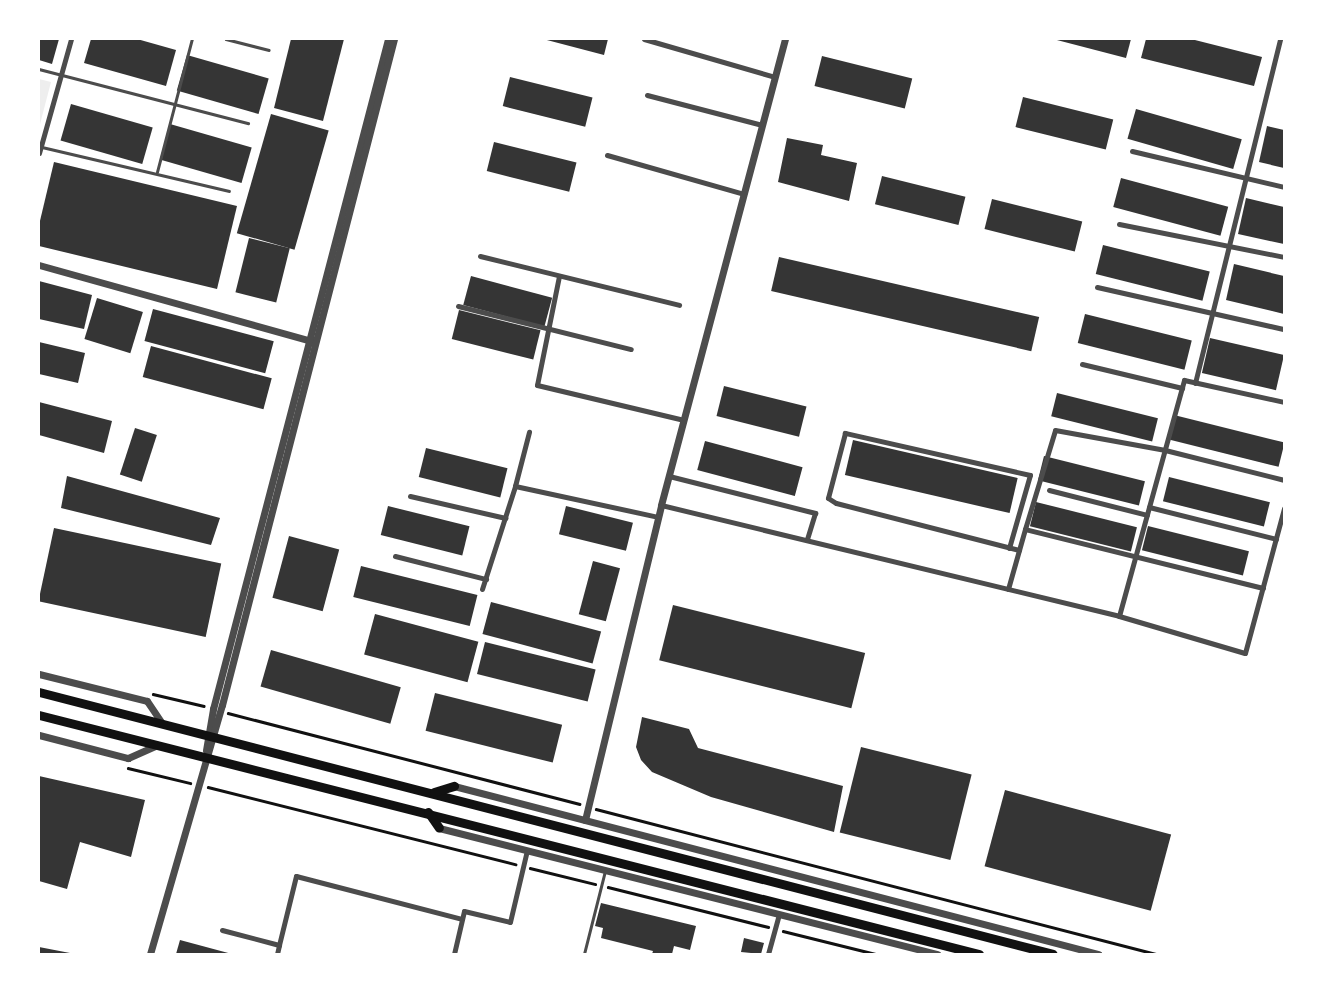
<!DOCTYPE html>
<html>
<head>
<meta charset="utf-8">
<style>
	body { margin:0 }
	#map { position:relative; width:1323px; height:993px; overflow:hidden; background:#fff; font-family:"Space Grotesk",sans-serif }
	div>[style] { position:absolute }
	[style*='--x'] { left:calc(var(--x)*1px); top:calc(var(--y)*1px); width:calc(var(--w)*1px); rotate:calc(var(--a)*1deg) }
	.green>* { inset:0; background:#eee }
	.building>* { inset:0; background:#353535; transform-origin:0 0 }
	.path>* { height:2.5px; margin:-1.25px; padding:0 1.25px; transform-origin:1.25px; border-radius:1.25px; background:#111 }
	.service>* { height:2.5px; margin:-1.25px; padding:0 1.25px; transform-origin:1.25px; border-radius:1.25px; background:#4c4c4c }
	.minor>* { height:5px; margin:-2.5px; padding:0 2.5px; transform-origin:2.5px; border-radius:2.5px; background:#4c4c4c }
	.tertiary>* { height:7px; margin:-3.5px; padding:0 3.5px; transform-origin:3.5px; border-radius:3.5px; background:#4c4c4c }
	.primary>* { height:9px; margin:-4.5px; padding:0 4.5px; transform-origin:4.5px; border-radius:4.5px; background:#111 }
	span { translate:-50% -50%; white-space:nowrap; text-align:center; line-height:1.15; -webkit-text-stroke:4.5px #fff; paint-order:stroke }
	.frame { position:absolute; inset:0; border:40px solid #fff; pointer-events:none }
</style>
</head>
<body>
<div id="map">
	<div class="green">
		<div style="clip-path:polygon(39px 79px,51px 82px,39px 128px)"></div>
	</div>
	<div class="building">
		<div style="clip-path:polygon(39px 39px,59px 39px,52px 64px,39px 60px)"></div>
		<div style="clip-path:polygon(91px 39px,137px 39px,176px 50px,166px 86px,84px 63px)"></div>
		<div style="clip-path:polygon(291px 39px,344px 39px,323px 121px,274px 108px)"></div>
		<div style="clip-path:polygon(543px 39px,608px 39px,604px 55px)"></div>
		<div style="clip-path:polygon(1053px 39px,1131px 39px,1126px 58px)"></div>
		<div style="clip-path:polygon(1146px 39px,1191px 39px,1262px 57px,1254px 86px,1141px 58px)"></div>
		<div style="left:187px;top:55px;width:85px;height:37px;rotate:16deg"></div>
		<div style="left:822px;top:56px;width:93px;height:31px;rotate:14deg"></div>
		<div style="left:510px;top:77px;width:85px;height:30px;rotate:14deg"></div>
		<div style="left:1023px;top:97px;width:93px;height:31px;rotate:14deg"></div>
		<div style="left:71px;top:104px;width:85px;height:38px;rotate:16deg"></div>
		<div style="left:1136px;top:109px;width:110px;height:31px;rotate:16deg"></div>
		<div style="left:271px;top:114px;width:60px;height:124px;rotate:16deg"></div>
		<div style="left:170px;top:124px;width:85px;height:37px;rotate:16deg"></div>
		<div style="clip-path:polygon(1267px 126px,1284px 130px,1284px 168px,1259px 162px)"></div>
		<div style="clip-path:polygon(787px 138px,823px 145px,821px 155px,857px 163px,849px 201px,778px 182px)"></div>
		<div style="left:494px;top:142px;width:85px;height:30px;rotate:14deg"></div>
		<div style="clip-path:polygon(54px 162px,237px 206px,217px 289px,39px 246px,39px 225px)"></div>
		<div style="left:882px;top:176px;width:86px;height:29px;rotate:14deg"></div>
		<div style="left:1121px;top:178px;width:111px;height:30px;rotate:15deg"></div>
		<div style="clip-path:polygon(1246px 198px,1284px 207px,1284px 244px,1238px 234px)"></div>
		<div style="left:992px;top:199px;width:93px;height:31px;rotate:14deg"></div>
		<div style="left:249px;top:238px;width:42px;height:56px;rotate:14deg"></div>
		<div style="left:1103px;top:245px;width:110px;height:30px;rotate:14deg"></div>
		<div style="left:779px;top:257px;width:267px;height:35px;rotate:13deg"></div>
		<div style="clip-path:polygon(1234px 264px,1284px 276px,1284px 314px,1226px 300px)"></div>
		<div style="left:471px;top:276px;width:84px;height:30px;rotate:15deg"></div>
		<div style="clip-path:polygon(39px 281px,92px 295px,84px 329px,39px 319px)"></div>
		<div style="left:97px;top:298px;width:48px;height:43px;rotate:17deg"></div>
		<div style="left:153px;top:309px;width:125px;height:33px;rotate:15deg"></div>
		<div style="left:459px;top:310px;width:84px;height:30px;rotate:14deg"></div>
		<div style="left:1085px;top:314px;width:110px;height:30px;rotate:14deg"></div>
		<div style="left:1210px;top:338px;width:76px;height:36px;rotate:13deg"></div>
		<div style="clip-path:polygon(39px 342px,85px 353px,78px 383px,39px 374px)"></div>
		<div style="left:151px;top:346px;width:125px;height:32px;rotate:15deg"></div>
		<div style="left:724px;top:386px;width:85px;height:31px;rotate:14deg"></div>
		<div style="left:1057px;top:393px;width:104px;height:24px;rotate:14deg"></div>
		<div style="clip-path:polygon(39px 402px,112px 421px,104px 453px,39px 435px)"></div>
		<div style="left:1174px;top:415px;width:114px;height:25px;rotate:14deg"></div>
		<div style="left:135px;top:428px;width:23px;height:49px;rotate:18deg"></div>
		<div style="left:853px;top:440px;width:169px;height:36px;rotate:13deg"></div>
		<div style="left:705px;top:441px;width:101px;height:30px;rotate:15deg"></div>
		<div style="left:426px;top:448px;width:84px;height:30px;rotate:14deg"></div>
		<div style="left:1044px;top:456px;width:104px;height:25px;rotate:14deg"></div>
		<div style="clip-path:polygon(67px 476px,220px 518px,211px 545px,61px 508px)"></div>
		<div style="left:1169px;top:477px;width:104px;height:25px;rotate:14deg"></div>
		<div style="left:1036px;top:502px;width:104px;height:25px;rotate:14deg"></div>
		<div style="left:388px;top:506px;width:84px;height:30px;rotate:14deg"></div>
		<div style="left:566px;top:506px;width:69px;height:29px;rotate:14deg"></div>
		<div style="left:1148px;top:526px;width:104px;height:25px;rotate:14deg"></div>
		<div style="left:54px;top:528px;width:171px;height:75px;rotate:12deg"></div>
		<div style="left:289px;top:536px;width:52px;height:64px;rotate:15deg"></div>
		<div style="left:593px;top:561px;width:28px;height:55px;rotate:15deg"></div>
		<div style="left:361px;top:566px;width:120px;height:32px;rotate:14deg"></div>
		<div style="left:491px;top:602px;width:114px;height:33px;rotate:15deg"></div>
		<div style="left:673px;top:605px;width:198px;height:57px;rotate:14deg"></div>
		<div style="left:375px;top:614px;width:107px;height:42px;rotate:15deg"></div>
		<div style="left:485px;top:642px;width:114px;height:33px;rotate:14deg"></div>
		<div style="left:271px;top:650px;width:135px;height:38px;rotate:16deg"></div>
		<div style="left:435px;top:693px;width:131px;height:39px;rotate:14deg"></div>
		<div style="clip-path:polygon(642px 717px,689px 729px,698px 748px,843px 786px,834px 832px,711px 797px,652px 772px,641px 760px,636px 747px)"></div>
		<div style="left:861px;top:747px;width:114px;height:88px;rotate:14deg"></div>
		<div style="clip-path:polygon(39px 776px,145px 800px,131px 857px,80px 842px,67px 889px,39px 881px)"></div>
		<div style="left:1005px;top:790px;width:172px;height:79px;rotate:15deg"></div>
		<div style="clip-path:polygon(601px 903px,696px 926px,690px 950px,674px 946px,672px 954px,652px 954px,653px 951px,601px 938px,603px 928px,595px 926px)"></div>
		<div style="clip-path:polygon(744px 938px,764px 943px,761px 954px,741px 952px)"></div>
		<div style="clip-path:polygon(180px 940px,232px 954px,176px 954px)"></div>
		<div style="clip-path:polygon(39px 947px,70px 953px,70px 954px,39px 954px)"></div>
	</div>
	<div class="path">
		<div style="--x:153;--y:694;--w:52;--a:13.2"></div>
		<div style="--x:228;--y:713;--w:363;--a:14.5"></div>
		<div style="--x:128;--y:768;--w:64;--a:13.6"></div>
		<div style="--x:208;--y:787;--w:317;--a:14.1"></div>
		<div style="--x:596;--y:809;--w:578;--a:14.52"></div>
		<div style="--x:530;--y:868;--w:67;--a:13.8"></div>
		<div style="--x:608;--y:887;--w:165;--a:14"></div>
		<div style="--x:783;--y:931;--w:96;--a:13.9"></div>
	</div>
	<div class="service">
		<div style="--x:226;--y:39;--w:44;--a:14.3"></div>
		<div style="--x:39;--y:69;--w:216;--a:14.5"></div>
		<div style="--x:42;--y:147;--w:192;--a:13.2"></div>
		<div style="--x:157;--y:172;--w:138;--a:-75.3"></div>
		<div style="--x:584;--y:954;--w:86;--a:-75.8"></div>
	</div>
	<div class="minor">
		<div style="--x:644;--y:39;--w:136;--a:16.2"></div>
		<div style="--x:647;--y:95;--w:119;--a:14.6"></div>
		<div style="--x:1132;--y:151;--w:156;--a:13.3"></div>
		<div style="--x:39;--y:153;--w:118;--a:-74.3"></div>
		<div style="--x:607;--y:155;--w:142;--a:15.9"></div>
		<div style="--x:1119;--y:224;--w:168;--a:11.3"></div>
		<div style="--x:480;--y:256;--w:205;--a:13.8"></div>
		<div style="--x:559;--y:276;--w:111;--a:101.4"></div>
		<div style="--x:537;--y:385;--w:151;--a:13.4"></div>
		<div style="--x:1097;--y:287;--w:192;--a:12.7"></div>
		<div style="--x:458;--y:306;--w:178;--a:14"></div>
		<div style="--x:1082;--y:364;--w:103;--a:13.5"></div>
		<div style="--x:1195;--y:383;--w:354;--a:-76.1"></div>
		<div style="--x:669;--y:476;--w:151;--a:14.2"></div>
		<div style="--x:815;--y:513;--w:27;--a:107"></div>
		<div style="--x:515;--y:486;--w:56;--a:-75.5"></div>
		<div style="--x:1049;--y:490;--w:101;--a:14.3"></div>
		<div style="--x:410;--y:496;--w:98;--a:13"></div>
		<div style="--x:661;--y:505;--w:471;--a:13.6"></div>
		<div style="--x:1119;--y:616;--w:131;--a:16.4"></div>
		<div style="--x:1245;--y:653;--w:150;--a:-74.9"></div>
		<div style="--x:1149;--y:507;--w:131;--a:14.1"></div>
		<div style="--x:1009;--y:548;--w:76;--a:-74"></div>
		<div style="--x:1030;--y:475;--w:190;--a:-167.2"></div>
		<div style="--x:845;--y:433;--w:67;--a:104.7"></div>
		<div style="--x:828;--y:498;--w:9;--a:32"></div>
		<div style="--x:836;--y:503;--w:189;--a:14.4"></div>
		<div style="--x:395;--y:556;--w:94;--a:14.2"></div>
		<div style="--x:1263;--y:588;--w:245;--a:-166.1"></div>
		<div style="--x:1025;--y:529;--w:103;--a:-73.1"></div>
		<div style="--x:1055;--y:430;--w:112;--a:10.3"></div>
		<div style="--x:1165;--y:450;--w:123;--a:14.1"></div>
		<div style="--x:482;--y:589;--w:108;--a:-72.2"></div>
		<div style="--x:515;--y:486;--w:146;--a:12.2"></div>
		<div style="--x:1008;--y:589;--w:62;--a:-74.2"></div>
		<div style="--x:1119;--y:616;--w:245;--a:-74.6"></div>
		<div style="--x:1184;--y:380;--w:102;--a:12.4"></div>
		<div style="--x:222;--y:930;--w:59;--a:14.7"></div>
		<div style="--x:279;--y:945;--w:71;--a:-76.2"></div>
		<div style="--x:296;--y:876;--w:171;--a:14.5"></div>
		<div style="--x:277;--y:954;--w:9;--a:-77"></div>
		<div style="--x:454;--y:954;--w:44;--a:-76.9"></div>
		<div style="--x:464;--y:911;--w:47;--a:13.4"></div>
		<div style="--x:510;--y:922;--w:74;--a:-76.7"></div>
		<div style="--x:768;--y:954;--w:41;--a:-74.6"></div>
	</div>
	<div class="tertiary">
		<div style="--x:39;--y:265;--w:286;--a:15.6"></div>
		<div style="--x:39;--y:674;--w:111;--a:14"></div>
		<div style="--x:147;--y:701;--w:27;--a:56"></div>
		<div style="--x:39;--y:735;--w:92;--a:14.5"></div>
		<div style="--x:128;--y:758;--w:32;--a:-24"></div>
		<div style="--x:206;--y:750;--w:42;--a:-80.3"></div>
		<div style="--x:213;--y:709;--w:692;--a:-75.36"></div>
		<div style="--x:454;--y:786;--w:666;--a:14.62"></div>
		<div style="--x:585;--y:820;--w:324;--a:-76.4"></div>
		<div style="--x:661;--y:505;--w:482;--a:-75.1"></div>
		<div style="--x:439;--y:828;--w:514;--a:14.2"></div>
		<div style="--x:150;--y:954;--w:259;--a:-73.9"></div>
		<div style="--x:222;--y:705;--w:688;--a:-75.52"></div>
	</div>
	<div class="primary">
		<div style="--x:39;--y:692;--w:1047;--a:14.49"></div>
		<div style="--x:39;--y:715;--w:970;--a:14.27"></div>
		<div style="--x:434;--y:792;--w:21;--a:-17"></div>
		<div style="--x:428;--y:812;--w:19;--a:55"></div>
	</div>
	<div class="frame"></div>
</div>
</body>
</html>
